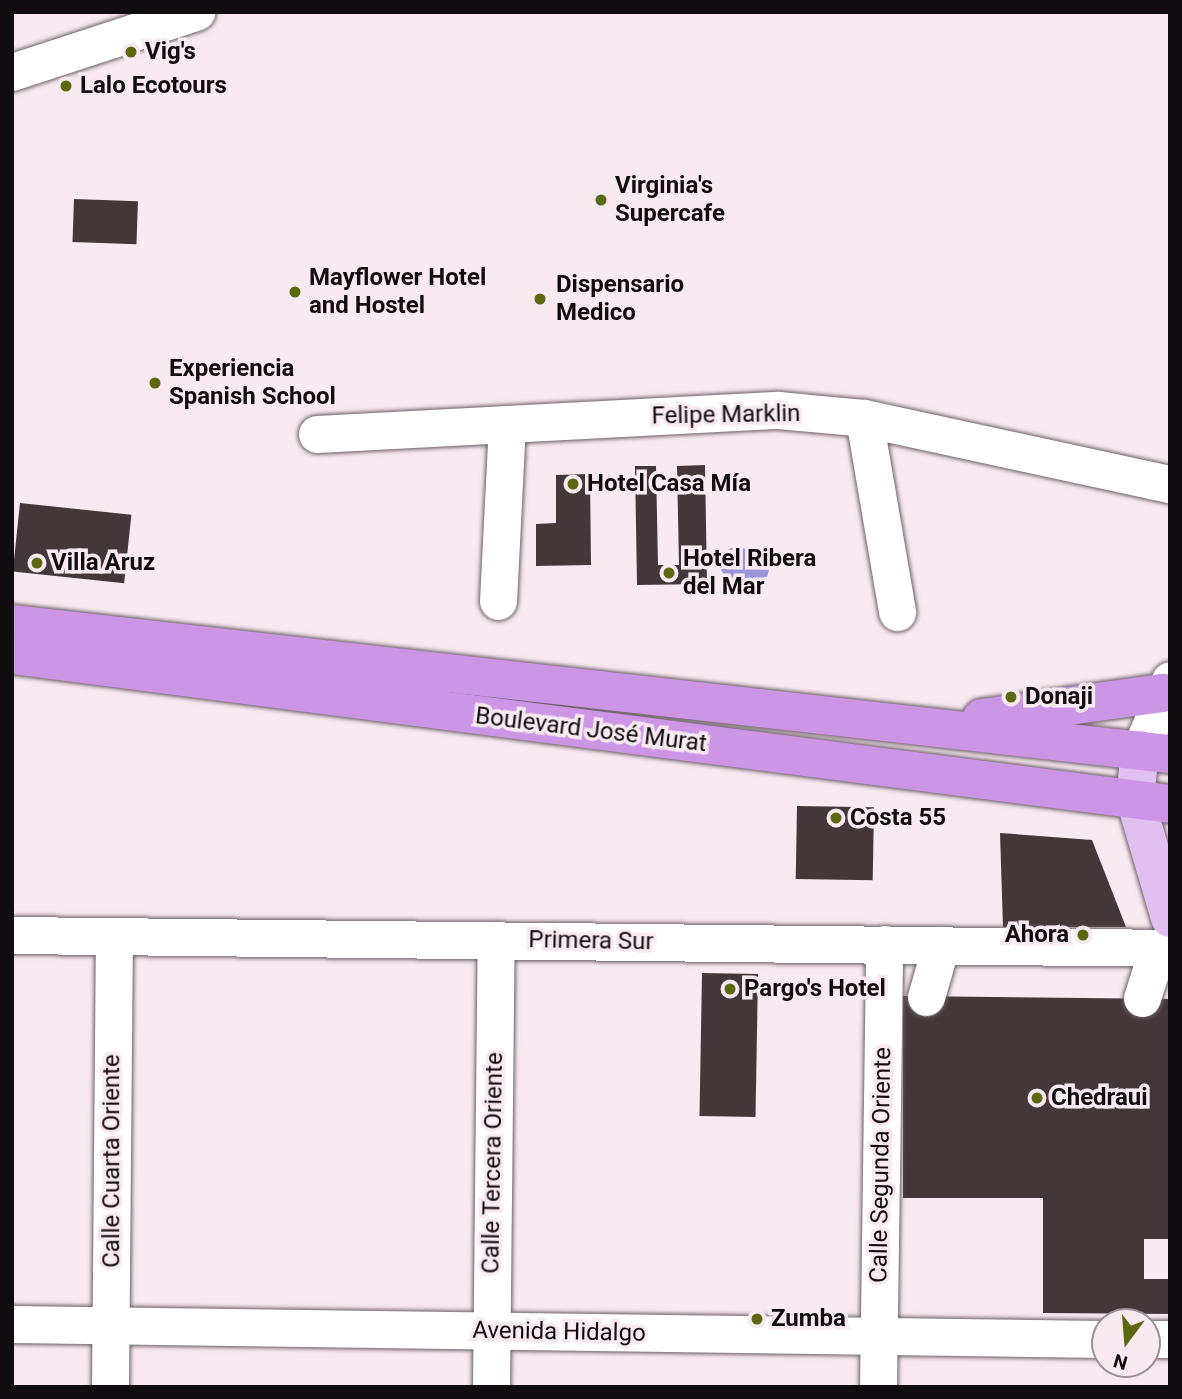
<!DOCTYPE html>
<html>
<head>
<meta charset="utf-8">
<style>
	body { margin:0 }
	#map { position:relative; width:1182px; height:1399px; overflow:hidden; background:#f9eaf2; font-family:Roboto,sans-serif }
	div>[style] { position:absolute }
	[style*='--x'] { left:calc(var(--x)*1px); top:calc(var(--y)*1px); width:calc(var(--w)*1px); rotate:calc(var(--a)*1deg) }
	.water>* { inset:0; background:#9a95d7 }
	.building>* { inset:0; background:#443739; transform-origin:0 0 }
	.roads { filter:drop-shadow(0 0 2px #6d6067) drop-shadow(0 0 2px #6d6067) }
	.minor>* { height:37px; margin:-18.5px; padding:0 18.5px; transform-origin:18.5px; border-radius:18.5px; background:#fff }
	.major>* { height:38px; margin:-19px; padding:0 19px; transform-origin:19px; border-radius:19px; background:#e1bff0 }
	.highway>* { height:38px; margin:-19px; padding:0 19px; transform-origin:19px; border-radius:19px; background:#cd95e6 }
	.dots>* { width:19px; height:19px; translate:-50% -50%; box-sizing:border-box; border:4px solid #f9eaf2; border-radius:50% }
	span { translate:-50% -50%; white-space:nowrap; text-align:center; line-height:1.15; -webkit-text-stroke:7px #f9eaf2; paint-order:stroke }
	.poi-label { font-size:24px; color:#110c0f; font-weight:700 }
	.left { translate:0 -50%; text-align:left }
	.right { translate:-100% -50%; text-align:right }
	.street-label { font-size:24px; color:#110c0f }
	.frame { position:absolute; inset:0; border:14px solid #110c0f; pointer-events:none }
	.north { position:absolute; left:1091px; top:1308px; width:70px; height:70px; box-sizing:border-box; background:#f9eaf2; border:2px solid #9c9197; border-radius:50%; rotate:196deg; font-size:19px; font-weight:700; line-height:28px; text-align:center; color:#110c0f }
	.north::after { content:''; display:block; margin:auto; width:24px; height:32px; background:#5b6810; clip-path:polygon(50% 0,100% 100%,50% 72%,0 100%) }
</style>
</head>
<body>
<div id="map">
	<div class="water">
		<div style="clip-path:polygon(735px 546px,764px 554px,770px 566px,766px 581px,753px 585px,747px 597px,737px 595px,718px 565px,723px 552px)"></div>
	</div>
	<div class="building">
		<div style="left:74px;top:199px;width:64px;height:43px;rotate:2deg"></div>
		<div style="clip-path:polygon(705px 465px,707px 584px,637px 585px,635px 466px,656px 466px,658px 565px,679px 565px,677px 466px)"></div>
		<div style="clip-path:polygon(590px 474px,591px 565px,536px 566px,536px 524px,556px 523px,556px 475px)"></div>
		<div style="left:20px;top:503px;width:112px;height:69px;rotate:6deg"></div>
		<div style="left:797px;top:806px;width:77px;height:73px;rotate:1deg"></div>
		<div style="clip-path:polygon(1000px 833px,1092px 840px,1126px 927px,1003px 927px)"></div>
		<div style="left:702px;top:973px;width:56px;height:143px;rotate:1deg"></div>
		<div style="clip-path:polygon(903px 996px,1170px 999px,1170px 1239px,1144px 1239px,1144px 1279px,1170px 1279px,1170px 1314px,1043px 1313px,1043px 1198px,903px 1198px)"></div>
	</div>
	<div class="roads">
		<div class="minor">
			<div style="--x:12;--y:72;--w:194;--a:-18.1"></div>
			<div style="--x:864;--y:418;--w:197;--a:80.3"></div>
			<div style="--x:317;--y:434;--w:462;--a:-3"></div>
			<div style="--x:778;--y:410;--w:86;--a:5.3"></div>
			<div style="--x:864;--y:418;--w:313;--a:12.2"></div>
			<div style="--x:498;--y:601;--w:177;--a:-87.1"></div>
			<div style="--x:1140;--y:750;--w:76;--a:-66.8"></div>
			<div style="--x:12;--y:935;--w:1158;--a:0.64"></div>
			<div style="--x:926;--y:997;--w:54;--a:-73.9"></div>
			<div style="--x:1142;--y:998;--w:52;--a:-72.3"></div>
			<div style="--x:12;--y:1324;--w:1093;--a:0.79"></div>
			<div style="--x:1147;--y:1339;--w:23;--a:0"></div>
			<div style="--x:110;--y:1387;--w:451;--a:-89.5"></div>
			<div style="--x:491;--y:1387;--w:447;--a:-89.4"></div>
			<div style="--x:878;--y:1387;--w:443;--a:-89.2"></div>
		</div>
		<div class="major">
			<div style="--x:1140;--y:750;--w:49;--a:95.8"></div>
			<div style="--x:1135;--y:799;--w:124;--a:73.6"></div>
		</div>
		<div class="highway">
			<div style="--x:12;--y:624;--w:1165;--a:6.41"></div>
			<div style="--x:12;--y:655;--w:1168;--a:7.33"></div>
			<div style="--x:982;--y:718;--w:183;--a:-7.9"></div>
		</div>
	</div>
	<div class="dots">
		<div style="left:131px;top:52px;background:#5b6810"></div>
		<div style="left:66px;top:86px;background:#5b6810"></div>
		<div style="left:601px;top:200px;background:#5b6810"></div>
		<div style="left:295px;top:292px;background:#5b6810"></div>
		<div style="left:540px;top:299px;background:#5b6810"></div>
		<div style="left:155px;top:383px;background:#5b6810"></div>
		<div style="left:573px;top:484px;background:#5b6810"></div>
		<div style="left:37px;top:563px;background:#5b6810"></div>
		<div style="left:669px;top:573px;background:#5b6810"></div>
		<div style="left:1011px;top:697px;background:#5b6810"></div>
		<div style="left:836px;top:818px;background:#5b6810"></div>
		<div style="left:1083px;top:935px;background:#5b6810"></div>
		<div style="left:730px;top:989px;background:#5b6810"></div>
		<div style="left:1037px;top:1098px;background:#5b6810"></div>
		<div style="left:757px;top:1319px;background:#5b6810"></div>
	</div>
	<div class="poi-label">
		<span class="left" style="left:145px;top:52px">Vig's</span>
		<span class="left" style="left:80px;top:86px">Lalo Ecotours</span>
		<span class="left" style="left:615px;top:200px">Virginia's<br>Supercafe</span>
		<span class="left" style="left:309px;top:292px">Mayflower Hotel<br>and Hostel</span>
		<span class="left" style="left:556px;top:299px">Dispensario<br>Medico</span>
		<span class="left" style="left:169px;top:383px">Experiencia<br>Spanish School</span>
		<span class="left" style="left:587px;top:484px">Hotel Casa Mía</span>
		<span class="left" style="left:683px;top:573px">Hotel Ribera<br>del Mar</span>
		<span class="left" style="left:51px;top:563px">Villa Aruz</span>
		<span class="left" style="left:1025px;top:697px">Donaji</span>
		<span class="left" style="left:850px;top:818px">Costa 55</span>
		<span class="right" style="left:1069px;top:935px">Ahora</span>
		<span class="left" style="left:744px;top:989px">Pargo's Hotel</span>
		<span class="left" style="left:1051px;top:1098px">Chedraui</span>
		<span class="left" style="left:771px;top:1319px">Zumba</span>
	</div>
	<div class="street-label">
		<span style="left:726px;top:415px;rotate:-1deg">Felipe Marklin</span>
		<span style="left:591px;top:730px;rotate:7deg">Boulevard José Murat</span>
		<span style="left:591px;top:941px;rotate:1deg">Primera Sur</span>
		<span style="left:112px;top:1161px;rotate:-90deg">Calle Cuarta Oriente</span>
		<span style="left:493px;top:1163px;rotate:-89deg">Calle Tercera Oriente</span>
		<span style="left:881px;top:1165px;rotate:-89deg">Calle Segunda Oriente</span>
		<span style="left:559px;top:1332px;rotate:1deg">Avenida Hidalgo</span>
	</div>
	<div class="frame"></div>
	<div class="north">N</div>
</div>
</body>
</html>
